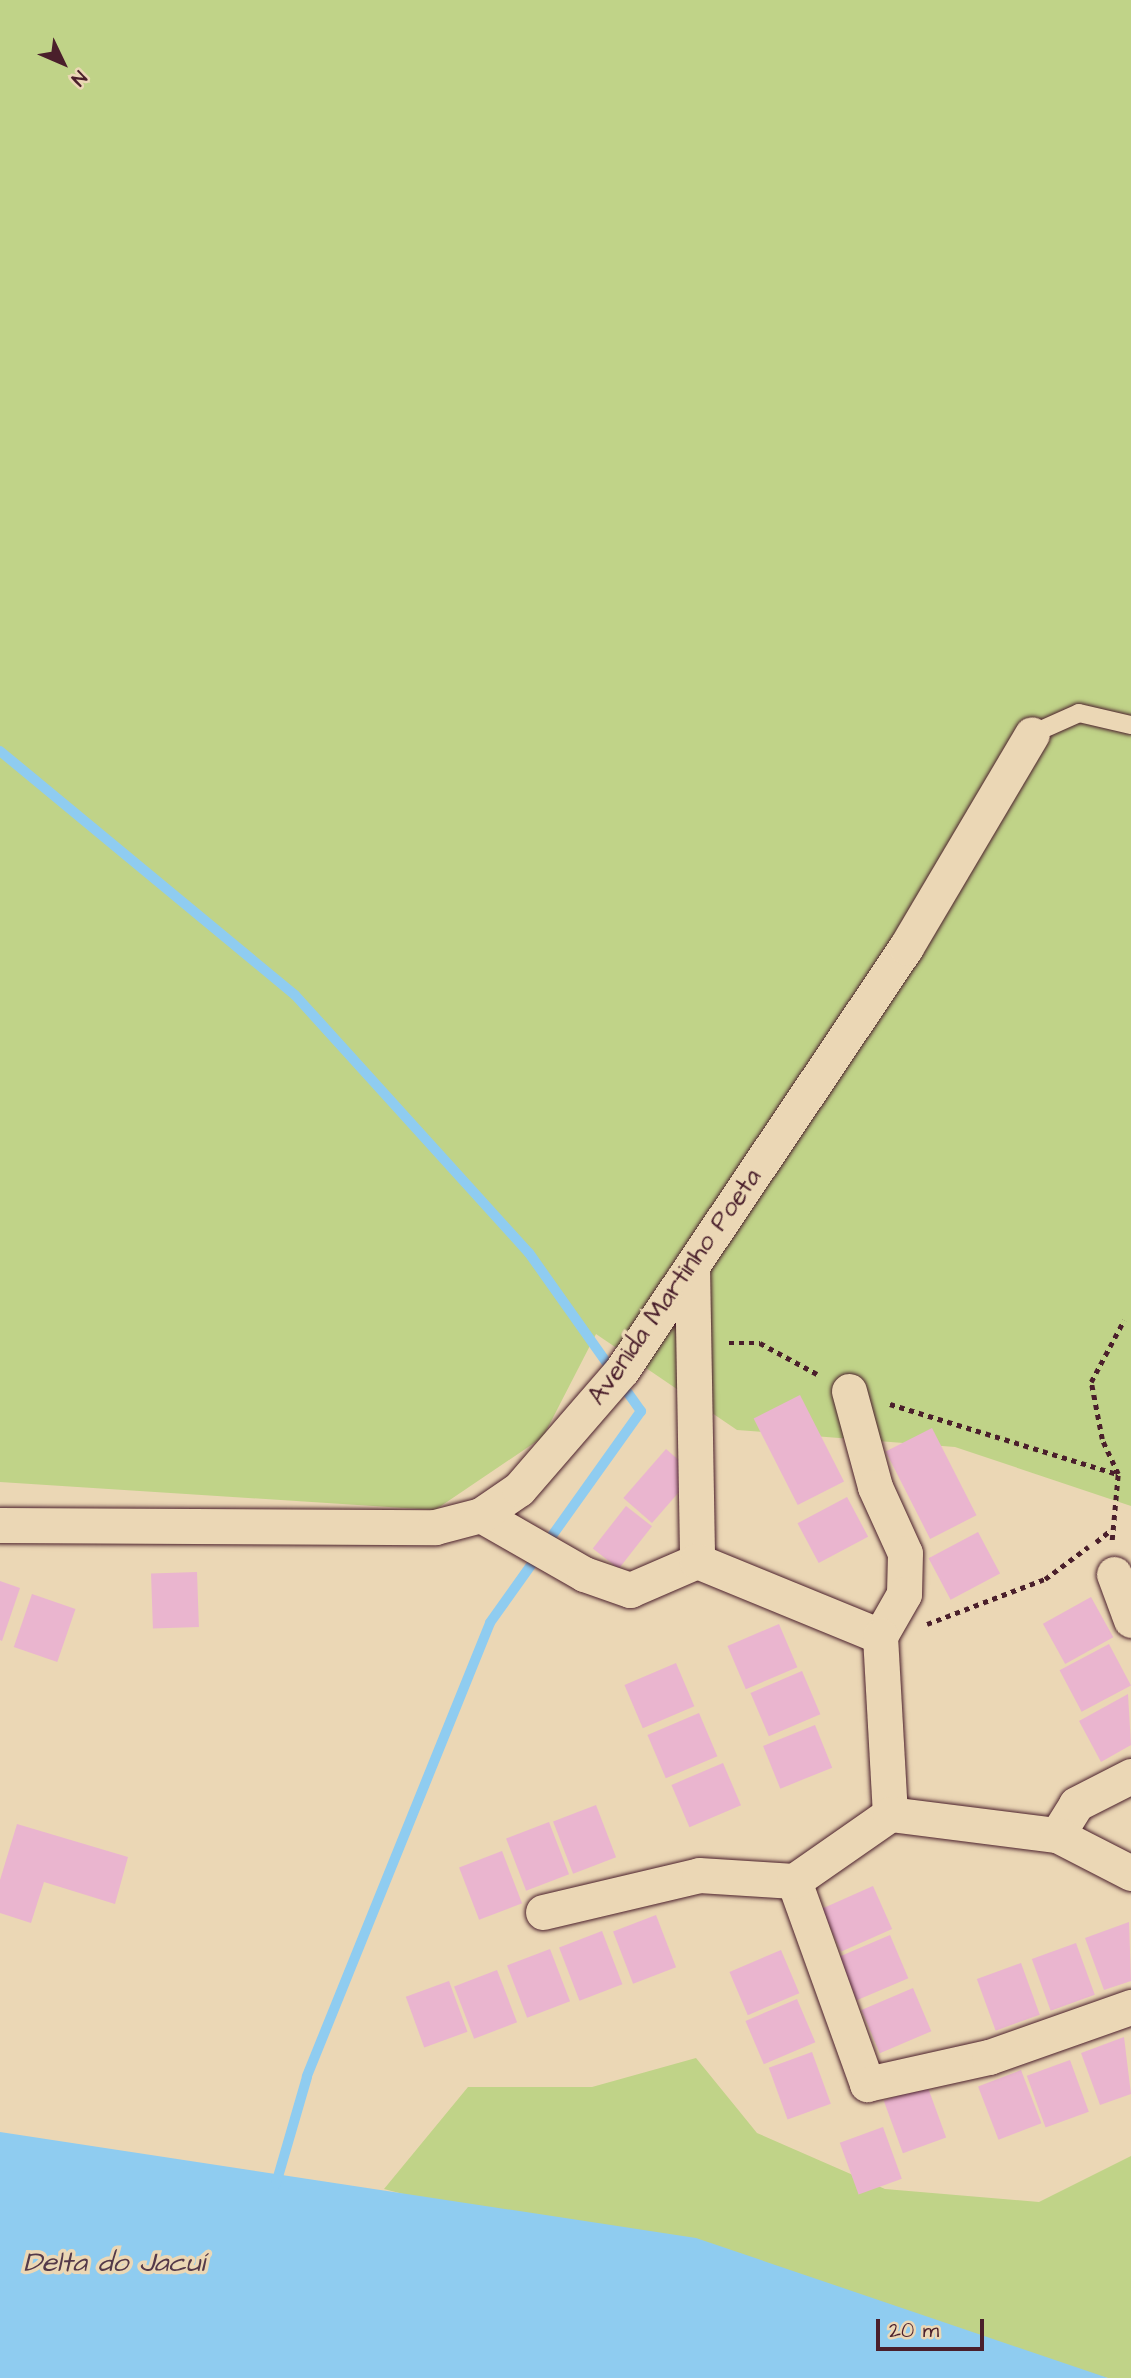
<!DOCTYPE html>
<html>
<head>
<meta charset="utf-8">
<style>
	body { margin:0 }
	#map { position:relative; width:1131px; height:2378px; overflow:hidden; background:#ebd7b5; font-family:"Architects Daughter",sans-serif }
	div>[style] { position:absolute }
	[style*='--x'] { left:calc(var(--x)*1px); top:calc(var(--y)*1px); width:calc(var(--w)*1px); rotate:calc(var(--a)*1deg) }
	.green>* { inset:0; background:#c0d388 }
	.water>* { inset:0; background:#8fccf0 }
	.stream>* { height:10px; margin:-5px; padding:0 5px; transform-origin:5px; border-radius:5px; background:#8fccf0 }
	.building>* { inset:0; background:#eab5cf; transform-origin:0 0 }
	.path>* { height:4.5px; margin-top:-2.25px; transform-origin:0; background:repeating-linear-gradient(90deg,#4a1f2b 0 5px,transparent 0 10px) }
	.roads { filter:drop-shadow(0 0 2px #4a1f2b) drop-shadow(0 0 2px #4a1f2b) }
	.service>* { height:18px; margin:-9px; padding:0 9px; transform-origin:9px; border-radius:9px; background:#ebd7b5 }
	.minor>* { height:35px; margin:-17.5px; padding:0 17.5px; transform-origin:17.5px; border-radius:17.5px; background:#ebd7b5 }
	span { translate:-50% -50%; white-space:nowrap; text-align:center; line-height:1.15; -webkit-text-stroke:7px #ebd7b5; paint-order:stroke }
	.street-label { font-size:26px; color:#4a1f2b }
	.water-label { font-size:28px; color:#543949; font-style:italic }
	.north { position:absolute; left:28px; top:28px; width:70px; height:70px; -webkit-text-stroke:5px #ebd7b5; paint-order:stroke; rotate:134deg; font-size:19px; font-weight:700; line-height:28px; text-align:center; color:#4a1f2b }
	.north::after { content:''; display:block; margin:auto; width:24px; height:32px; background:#4a1f2b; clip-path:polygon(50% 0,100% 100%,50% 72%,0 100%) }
	.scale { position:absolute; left:876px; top:2319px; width:108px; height:32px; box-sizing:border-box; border:4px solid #4a1f2b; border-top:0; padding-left:9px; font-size:21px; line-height:24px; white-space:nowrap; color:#4a1f2b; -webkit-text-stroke:5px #ebd7b5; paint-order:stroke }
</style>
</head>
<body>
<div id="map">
	<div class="green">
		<div style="clip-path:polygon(0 0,1131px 0,1131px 1506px,955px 1447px,737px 1430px,596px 1334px,543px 1437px,435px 1510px,0 1482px)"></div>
		<div style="clip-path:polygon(696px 2058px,757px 2133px,885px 2189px,1039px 2202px,1131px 2156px,1131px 2378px,1108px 2378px,384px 2189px,468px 2087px,592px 2087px)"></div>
	</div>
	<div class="water">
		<div style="clip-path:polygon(0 2132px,696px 2238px,1108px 2378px,0 2378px)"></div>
	</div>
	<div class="stream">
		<div style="--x:0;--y:751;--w:383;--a:39.6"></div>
		<div style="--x:295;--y:995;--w:348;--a:47.8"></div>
		<div style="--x:529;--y:1253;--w:194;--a:54.7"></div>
		<div style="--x:641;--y:1411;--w:260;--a:125.5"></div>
		<div style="--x:490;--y:1623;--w:489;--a:112"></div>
		<div style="--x:307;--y:2077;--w:111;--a:106.2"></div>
	</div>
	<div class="building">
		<div style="left:800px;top:1395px;width:97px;height:52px;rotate:63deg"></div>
		<div style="left:932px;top:1428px;width:98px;height:52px;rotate:63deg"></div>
		<div style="left:666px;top:1449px;width:38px;height:65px;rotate:41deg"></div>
		<div style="left:847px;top:1497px;width:45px;height:56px;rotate:62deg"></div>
		<div style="left:626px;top:1506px;width:33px;height:54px;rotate:38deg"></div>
		<div style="left:978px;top:1532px;width:47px;height:56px;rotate:62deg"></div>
		<div style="left:197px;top:1572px;width:55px;height:46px;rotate:88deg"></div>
		<div style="clip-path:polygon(0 1581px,20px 1588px,2px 1641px,0 1640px)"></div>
		<div style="left:32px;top:1594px;width:46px;height:56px;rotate:19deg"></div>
		<div style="left:1091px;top:1597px;width:46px;height:55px;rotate:61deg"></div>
		<div style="left:779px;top:1624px;width:47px;height:56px;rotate:67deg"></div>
		<div style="left:1109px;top:1644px;width:47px;height:56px;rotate:62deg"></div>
		<div style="left:676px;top:1663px;width:47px;height:56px;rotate:67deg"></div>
		<div style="left:802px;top:1671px;width:47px;height:56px;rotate:67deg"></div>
		<div style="clip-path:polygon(1128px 1694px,1131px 1745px,1101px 1762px,1079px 1721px)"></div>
		<div style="left:699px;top:1713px;width:47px;height:56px;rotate:67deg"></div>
		<div style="left:815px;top:1725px;width:46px;height:56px;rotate:68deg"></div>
		<div style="left:723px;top:1763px;width:46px;height:56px;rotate:67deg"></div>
		<div style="left:596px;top:1805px;width:56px;height:46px;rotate:69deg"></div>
		<div style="left:549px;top:1822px;width:56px;height:46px;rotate:69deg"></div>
		<div style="clip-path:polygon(17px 1824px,128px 1857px,115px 1904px,44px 1882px,31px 1923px,0 1913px,0 1880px)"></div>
		<div style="left:502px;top:1851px;width:56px;height:46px;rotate:69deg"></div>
		<div style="left:873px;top:1886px;width:47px;height:56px;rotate:66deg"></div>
		<div style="left:656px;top:1915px;width:56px;height:46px;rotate:69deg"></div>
		<div style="clip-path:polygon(1129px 1922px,1131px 1981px,1104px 1990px,1085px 1938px)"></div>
		<div style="left:602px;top:1931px;width:57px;height:46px;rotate:69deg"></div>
		<div style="left:890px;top:1935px;width:47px;height:56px;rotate:67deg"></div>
		<div style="left:1076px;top:1943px;width:55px;height:47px;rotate:70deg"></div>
		<div style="left:550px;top:1949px;width:56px;height:46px;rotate:69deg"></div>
		<div style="left:781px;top:1950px;width:47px;height:56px;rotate:67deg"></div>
		<div style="left:1021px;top:1963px;width:55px;height:47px;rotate:70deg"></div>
		<div style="left:497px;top:1970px;width:56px;height:46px;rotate:69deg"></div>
		<div style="left:449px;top:1981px;width:54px;height:46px;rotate:70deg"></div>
		<div style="left:913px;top:1988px;width:47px;height:56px;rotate:67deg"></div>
		<div style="left:797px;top:1999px;width:47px;height:56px;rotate:67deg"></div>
		<div style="clip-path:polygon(1124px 2037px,1131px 2094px,1100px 2105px,1081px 2053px)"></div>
		<div style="left:812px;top:2052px;width:55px;height:46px;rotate:70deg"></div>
		<div style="left:1070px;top:2060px;width:55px;height:46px;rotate:70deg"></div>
		<div style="left:1021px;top:2070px;width:57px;height:46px;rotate:69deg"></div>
		<div style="left:927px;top:2085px;width:56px;height:46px;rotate:70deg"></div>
		<div style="left:883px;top:2127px;width:55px;height:46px;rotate:70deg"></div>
	</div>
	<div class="path">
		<div style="--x:729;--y:1343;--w:31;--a:0"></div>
		<div style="--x:760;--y:1343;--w:65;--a:28.5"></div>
		<div style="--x:890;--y:1404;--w:239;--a:17.1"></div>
		<div style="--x:1112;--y:1540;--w:66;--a:-84.8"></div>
		<div style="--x:1118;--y:1474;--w:38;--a:-115"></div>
		<div style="--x:1102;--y:1439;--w:58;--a:-100.9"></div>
		<div style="--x:1091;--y:1382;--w:70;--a:-62"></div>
		<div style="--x:1096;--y:1542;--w:19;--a:-39"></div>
		<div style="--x:927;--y:1624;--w:126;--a:-20.9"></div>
		<div style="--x:1045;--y:1579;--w:54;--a:-36.7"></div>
	</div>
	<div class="roads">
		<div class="service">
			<div style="--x:1032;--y:734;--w:51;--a:-24.1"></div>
			<div style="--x:1079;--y:713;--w:53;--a:13"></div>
		</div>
		<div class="minor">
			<div style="--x:692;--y:1266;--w:295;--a:89"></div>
			<div style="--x:849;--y:1391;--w:99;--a:74.8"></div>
			<div style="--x:875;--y:1487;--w:72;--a:65.6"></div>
			<div style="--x:905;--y:1553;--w:41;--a:91.4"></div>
			<div style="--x:904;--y:1594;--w:48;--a:119.7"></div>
			<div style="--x:481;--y:1515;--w:119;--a:29.8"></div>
			<div style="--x:584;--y:1574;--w:49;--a:19.2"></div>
			<div style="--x:630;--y:1590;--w:73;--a:-23.4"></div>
			<div style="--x:697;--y:1561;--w:198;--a:22.3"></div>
			<div style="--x:880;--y:1636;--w:178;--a:86.8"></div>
			<div style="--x:0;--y:1525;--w:435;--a:0.3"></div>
			<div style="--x:435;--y:1527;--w:48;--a:-14.6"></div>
			<div style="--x:481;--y:1515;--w:46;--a:-34.4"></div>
			<div style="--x:519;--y:1489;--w:157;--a:-49.1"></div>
			<div style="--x:622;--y:1370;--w:509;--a:-56.12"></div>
			<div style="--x:906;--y:947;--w:247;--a:-59.4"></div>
			<div style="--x:1114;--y:1574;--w:49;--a:69.7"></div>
			<div style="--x:1057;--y:1835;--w:36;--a:-58"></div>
			<div style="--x:1076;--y:1804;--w:62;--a:-27"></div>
			<div style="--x:794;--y:1881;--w:216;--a:70.2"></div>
			<div style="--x:867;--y:2084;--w:125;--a:-12.5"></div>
			<div style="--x:989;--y:2057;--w:151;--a:-19.4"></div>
			<div style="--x:543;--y:1912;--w:160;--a:-13.3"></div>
			<div style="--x:699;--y:1875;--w:95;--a:3.6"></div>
			<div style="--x:794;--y:1881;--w:117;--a:-34.9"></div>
			<div style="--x:890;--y:1814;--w:168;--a:7.2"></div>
			<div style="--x:1057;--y:1835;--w:83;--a:27.2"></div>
		</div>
	</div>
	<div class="street-label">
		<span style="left:675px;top:1287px;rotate:-55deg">Avenida Martinho Poeta</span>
	</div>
	<div class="water-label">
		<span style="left:114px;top:2263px">Delta do Jacuí</span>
	</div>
	<div class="north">N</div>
	<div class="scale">20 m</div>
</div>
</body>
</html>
